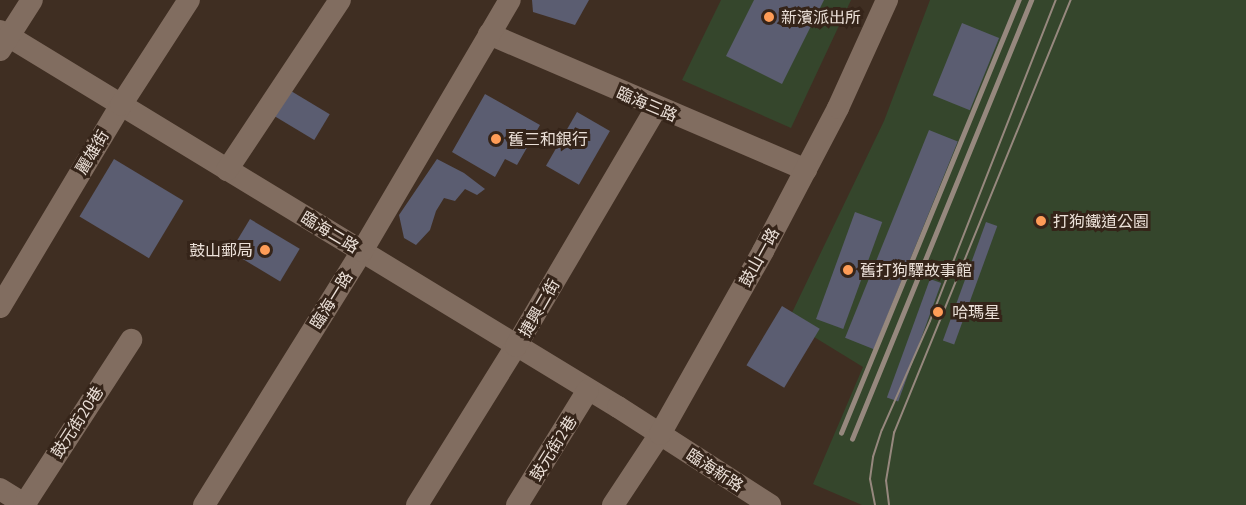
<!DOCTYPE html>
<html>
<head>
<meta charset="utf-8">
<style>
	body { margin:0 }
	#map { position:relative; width:1246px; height:505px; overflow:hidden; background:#3f2e22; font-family:"PT Sans","Noto Sans TC",sans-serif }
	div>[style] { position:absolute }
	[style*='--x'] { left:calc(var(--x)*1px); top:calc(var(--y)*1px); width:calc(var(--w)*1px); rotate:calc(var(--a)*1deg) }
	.green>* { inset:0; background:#35462c }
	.building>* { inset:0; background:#5b5d71; transform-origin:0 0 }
	.minor>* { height:22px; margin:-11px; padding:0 11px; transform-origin:11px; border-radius:11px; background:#816d60 }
	.tram>* { height:1.5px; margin:-0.75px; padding:0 0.75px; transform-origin:0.75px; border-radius:0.75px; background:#96887e }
	.rail>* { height:4.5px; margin:-2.25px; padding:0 2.25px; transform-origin:2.25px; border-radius:2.25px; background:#96887e }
	.dots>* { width:16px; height:16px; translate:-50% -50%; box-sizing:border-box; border:3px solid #352419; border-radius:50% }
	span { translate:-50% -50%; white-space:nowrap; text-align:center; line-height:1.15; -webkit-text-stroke:6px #352419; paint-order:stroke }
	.poi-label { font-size:16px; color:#ebe0d8 }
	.left { translate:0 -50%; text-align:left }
	.right { translate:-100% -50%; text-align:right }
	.street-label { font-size:16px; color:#ebe0d8 }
</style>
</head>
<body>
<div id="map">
	<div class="green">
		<div style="clip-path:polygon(721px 0,851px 0,791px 128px,682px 80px)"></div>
		<div style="clip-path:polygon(930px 0,1246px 0,1246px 505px,862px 505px,813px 484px,863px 367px,788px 321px,884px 121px)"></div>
	</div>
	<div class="building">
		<div style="clip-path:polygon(532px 0,589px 0,575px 25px,533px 12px)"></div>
		<div style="clip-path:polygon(754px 0,824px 0,782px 84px,726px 56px)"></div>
		<div style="left:962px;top:23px;width:40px;height:78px;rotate:22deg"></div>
		<div style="left:286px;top:88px;width:51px;height:30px;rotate:31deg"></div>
		<div style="clip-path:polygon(485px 94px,540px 125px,517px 165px,505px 159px,495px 177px,452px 152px)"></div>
		<div style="left:577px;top:112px;width:38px;height:62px;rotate:30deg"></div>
		<div style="left:929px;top:130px;width:31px;height:224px;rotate:22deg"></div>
		<div style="left:114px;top:159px;width:81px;height:67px;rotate:31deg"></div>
		<div style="clip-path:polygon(437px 159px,464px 173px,485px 189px,477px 195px,465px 189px,455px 201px,444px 198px,436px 211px,430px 230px,416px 245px,404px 238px,399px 215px)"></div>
		<div style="left:855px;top:212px;width:29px;height:114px;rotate:20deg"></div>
		<div style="left:250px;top:219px;width:58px;height:38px;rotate:31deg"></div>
		<div style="left:986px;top:222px;width:12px;height:126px;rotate:20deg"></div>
		<div style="left:930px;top:279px;width:12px;height:126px;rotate:20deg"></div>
		<div style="left:782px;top:306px;width:44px;height:69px;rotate:31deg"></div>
	</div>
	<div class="minor">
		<div style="--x:0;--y:31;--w:723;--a:31.32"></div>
		<div style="--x:618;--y:407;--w:181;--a:32.8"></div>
		<div style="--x:489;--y:34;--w:345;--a:23.2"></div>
		<div style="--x:0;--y:50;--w:59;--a:-57.4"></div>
		<div style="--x:227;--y:170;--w:204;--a:-56.4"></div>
		<div style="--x:0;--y:307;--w:235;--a:-59.1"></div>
		<div style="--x:121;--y:105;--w:125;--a:-57.1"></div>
		<div style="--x:0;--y:489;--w:31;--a:32"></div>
		<div style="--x:24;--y:505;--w:197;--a:-57"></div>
		<div style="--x:204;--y:505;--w:299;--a:-58.1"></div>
		<div style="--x:362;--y:251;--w:291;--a:-59.5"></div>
		<div style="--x:417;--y:505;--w:187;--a:-58.1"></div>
		<div style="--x:516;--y:346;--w:276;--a:-59.5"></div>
		<div style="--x:517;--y:505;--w:135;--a:-58.3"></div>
		<div style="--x:613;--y:505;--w:85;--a:-56.5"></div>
		<div style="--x:660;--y:434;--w:210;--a:-60.6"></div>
		<div style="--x:763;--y:251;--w:161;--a:-62.3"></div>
		<div style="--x:838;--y:108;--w:119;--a:-65.6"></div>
	</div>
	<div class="tram">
		<div style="--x:875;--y:505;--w:26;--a:-101"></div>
		<div style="--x:870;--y:479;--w:22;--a:-82"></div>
		<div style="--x:873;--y:457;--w:28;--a:-72"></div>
		<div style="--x:882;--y:430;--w:119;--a:-66.2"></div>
		<div style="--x:930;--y:321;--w:345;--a:-68.6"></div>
		<div style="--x:889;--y:505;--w:24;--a:-97"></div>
		<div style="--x:886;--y:481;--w:49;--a:-80.5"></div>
		<div style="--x:894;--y:433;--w:468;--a:-67.8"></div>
	</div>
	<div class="rail">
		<div style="--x:841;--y:433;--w:468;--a:-67.7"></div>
		<div style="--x:852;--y:439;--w:474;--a:-67.8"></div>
	</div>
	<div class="dots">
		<div style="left:769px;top:17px;background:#fe9c57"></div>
		<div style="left:496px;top:139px;background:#fe9c57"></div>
		<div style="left:1041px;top:221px;background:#fe9c57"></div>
		<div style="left:265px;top:250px;background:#fe9c57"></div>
		<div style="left:848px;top:270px;background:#fe9c57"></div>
		<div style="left:938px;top:312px;background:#fe9c57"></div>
	</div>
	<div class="poi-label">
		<span class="left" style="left:781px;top:17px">新濱派出所</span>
		<span class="left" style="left:508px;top:139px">舊三和銀行</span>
		<span class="left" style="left:1053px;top:221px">打狗鐵道公園</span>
		<span class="right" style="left:253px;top:250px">鼓山郵局</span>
		<span class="left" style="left:860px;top:270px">舊打狗驛故事館</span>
		<span class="left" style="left:952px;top:312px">哈瑪星</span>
	</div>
	<div class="street-label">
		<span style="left:647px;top:104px;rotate:23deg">臨海三路</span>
		<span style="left:92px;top:152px;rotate:-59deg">麗雄街</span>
		<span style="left:330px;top:232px;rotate:31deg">臨海二路</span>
		<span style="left:759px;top:257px;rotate:-61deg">鼓山一路</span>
		<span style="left:331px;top:300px;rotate:-58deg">臨海一路</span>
		<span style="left:539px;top:308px;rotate:-60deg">捷興二街</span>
		<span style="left:77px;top:422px;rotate:-57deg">鼓元街20巷</span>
		<span style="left:553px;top:448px;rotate:-58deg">鼓元街2巷</span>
		<span style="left:715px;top:470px;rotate:33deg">臨海新路</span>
	</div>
</div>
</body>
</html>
